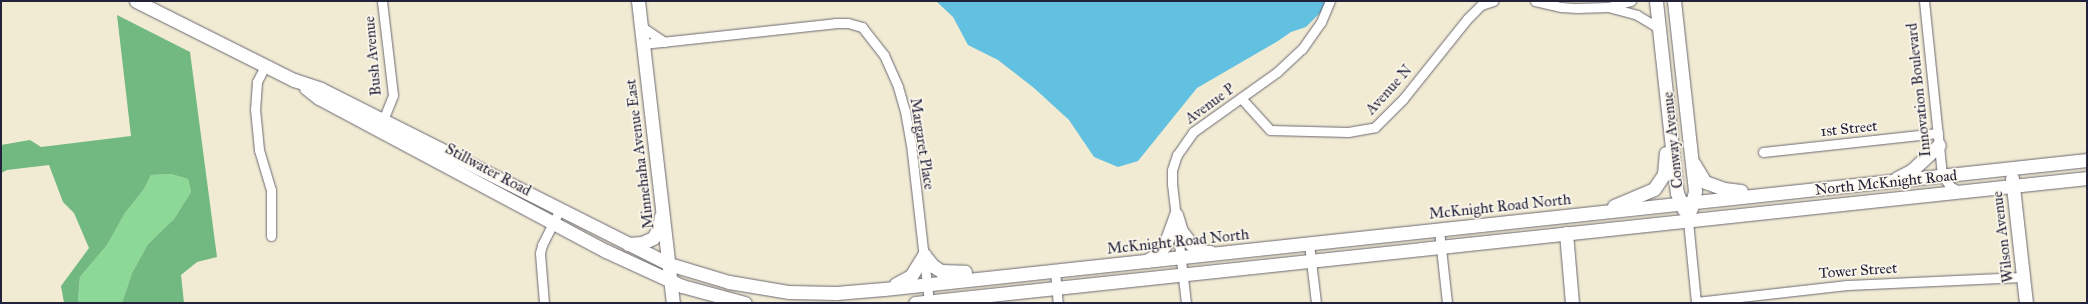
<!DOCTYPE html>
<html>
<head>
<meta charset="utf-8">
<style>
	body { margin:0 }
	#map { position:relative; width:2088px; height:304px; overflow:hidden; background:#f2ebd4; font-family:"IM FELL Great Primer",serif }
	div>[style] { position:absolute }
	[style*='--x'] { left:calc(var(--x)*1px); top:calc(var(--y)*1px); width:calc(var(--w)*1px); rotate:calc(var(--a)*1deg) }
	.green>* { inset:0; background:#8cd997 }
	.forest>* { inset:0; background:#71b980 }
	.water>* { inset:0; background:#62c1e0 }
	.roads { filter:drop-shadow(0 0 1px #6b6871) drop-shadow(0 0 1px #6b6871) }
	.street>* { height:9px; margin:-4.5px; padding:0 4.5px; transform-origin:4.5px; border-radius:4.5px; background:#fff }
	.secondary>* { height:13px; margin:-6.5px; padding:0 6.5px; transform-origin:6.5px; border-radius:6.5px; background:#fff }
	span { translate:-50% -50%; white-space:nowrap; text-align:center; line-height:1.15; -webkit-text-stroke:3.5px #fbf7ec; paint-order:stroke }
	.street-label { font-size:15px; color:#22223b }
	.frame { position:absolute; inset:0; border:2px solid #22223b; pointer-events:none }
</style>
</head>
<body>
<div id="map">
	<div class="green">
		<div style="clip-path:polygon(171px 174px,188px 179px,191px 192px,174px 219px,148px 244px,132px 273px,122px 303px,80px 303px,78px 300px,80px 277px,107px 245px,125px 213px,144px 189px,151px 175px)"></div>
	</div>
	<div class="forest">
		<div style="clip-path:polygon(117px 15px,190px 52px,217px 257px,197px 262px,181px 275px,184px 303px,122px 303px,132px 273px,148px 244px,174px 219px,191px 192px,188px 179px,171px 174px,151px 175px,144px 189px,125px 213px,107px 245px,80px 277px,78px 300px,80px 303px,64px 303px,61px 286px,89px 248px,74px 213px,63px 202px,49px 165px,7px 170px,1px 173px,1px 145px,30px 140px,41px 147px,131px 136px)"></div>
	</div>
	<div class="water">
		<div style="clip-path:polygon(936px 1px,1327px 1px,1326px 7px,1306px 27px,1291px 32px,1278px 41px,1197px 88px,1138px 161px,1118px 167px,1094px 157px,1069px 120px,1034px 88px,998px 60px,968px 45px,953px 17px)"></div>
	</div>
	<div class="roads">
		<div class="street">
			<div style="--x:1535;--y:1;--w:27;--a:13"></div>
			<div style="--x:1561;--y:7;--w:16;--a:4"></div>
			<div style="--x:1577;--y:8;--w:31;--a:-2"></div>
			<div style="--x:1608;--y:7;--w:24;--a:-15"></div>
			<div style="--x:1924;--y:1;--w:175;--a:84.1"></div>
			<div style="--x:1942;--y:175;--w:14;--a:54"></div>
			<div style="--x:1950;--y:186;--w:12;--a:31"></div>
			<div style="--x:1608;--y:7;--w:30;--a:15"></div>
			<div style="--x:1637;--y:15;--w:27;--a:31"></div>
			<div style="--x:642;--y:27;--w:27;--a:34"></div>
			<div style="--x:643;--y:44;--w:193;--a:-6.2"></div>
			<div style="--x:835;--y:23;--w:13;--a:0"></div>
			<div style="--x:848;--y:23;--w:15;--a:16"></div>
			<div style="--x:862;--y:27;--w:36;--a:52"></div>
			<div style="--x:884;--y:55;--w:35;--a:66"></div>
			<div style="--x:898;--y:87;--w:25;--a:74"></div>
			<div style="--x:905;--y:111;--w:34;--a:80"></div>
			<div style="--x:911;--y:144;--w:160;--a:83.5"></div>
			<div style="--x:265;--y:66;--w:18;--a:117"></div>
			<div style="--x:257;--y:82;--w:27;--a:94"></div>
			<div style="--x:255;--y:109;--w:41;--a:84.4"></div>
			<div style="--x:259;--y:150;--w:42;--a:73.3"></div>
			<div style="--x:271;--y:190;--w:46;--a:90"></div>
			<div style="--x:1241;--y:98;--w:43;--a:47.8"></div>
			<div style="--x:1270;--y:130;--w:78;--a:1.5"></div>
			<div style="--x:1348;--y:132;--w:27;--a:-10"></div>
			<div style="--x:1375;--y:127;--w:40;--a:-45"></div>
			<div style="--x:1403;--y:99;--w:102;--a:-51.3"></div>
			<div style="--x:1467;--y:19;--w:20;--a:-45"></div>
			<div style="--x:1481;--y:5;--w:13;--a:-18"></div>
			<div style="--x:381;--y:125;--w:32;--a:-68"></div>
			<div style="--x:393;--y:95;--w:95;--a:-96.7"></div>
			<div style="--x:1763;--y:152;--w:176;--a:-6.2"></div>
			<div style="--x:1688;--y:221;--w:82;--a:84.4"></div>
			<div style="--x:1439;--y:230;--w:73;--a:83.7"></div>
			<div style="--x:1309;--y:244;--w:59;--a:83.2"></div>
			<div style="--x:1055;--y:271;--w:32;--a:85"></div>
			<div style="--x:1696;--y:302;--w:152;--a:-6.4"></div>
			<div style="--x:1847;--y:285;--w:176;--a:-2.6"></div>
			<div style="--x:544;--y:303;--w:50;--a:-94.6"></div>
			<div style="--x:540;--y:253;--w:8;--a:-76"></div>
			<div style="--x:542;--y:245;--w:40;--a:-63.4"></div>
			<div style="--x:1186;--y:303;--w:120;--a:-96.7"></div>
			<div style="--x:1172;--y:184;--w:14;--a:-90"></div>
			<div style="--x:1172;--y:170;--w:16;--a:-72"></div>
			<div style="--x:1177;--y:155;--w:28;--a:-55"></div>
			<div style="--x:1193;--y:132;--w:103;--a:-35.5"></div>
			<div style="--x:1277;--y:72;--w:34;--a:-43"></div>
			<div style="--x:1302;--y:49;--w:33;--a:-55"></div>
			<div style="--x:1321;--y:22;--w:23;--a:-67"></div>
		</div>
		<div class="secondary">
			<div style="--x:136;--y:1;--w:177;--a:26.6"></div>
			<div style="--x:294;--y:80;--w:28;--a:18"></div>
			<div style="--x:321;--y:89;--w:390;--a:26.7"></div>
			<div style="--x:669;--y:264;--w:63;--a:16.7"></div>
			<div style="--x:729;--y:282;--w:61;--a:9.5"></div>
			<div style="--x:789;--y:292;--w:47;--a:1.2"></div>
			<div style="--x:836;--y:293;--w:48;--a:-4.8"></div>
			<div style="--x:884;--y:289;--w:1210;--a:-6.12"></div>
			<div style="--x:638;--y:1;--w:304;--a:83.4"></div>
			<div style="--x:1656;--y:1;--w:193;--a:83.8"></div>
			<div style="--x:1677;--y:193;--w:18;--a:68"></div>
			<div style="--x:1674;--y:1;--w:191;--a:83.7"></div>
			<div style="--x:1695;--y:191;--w:18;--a:103"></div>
			<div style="--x:306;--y:88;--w:16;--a:38"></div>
			<div style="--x:319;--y:98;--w:325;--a:28.1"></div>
			<div style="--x:606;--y:251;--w:84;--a:24.7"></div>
			<div style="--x:682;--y:286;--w:65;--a:15.1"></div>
			<div style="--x:1694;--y:164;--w:21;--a:59"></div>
			<div style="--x:1705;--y:182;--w:20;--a:20"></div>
			<div style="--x:1724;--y:189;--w:17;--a:7"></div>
			<div style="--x:1897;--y:178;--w:16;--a:-27"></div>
			<div style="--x:1911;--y:171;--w:38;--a:-43"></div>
			<div style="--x:2012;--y:178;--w:126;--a:83.6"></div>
			<div style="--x:1614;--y:206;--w:43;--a:-23"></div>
			<div style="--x:1654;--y:189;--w:18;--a:-56"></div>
			<div style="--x:1664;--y:174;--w:21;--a:-85"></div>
			<div style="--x:1176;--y:215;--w:17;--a:73"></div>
			<div style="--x:1181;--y:231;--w:16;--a:52"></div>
			<div style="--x:1191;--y:244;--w:12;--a:35"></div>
			<div style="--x:1201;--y:251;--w:9;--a:6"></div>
			<div style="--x:1566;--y:233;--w:70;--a:85.1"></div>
			<div style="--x:628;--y:244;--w:14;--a:-4"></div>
			<div style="--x:642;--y:243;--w:12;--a:-24"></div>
			<div style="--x:653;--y:238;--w:12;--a:-59"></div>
			<div style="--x:659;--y:228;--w:12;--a:-81"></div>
			<div style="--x:1147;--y:261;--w:11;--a:-34"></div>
			<div style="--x:1156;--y:255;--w:13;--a:-48"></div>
			<div style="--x:1165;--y:245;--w:32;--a:-70"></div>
			<div style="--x:896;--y:284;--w:17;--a:-28"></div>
			<div style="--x:911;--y:276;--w:25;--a:-58"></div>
			<div style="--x:924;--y:255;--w:14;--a:51"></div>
			<div style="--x:933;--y:266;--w:9;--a:32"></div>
			<div style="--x:941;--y:271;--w:24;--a:2"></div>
			<div style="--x:915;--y:303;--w:1179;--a:-6.09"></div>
		</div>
	</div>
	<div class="street-label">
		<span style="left:373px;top:56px;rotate:-95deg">Bush Avenue</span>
		<span style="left:1389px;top:90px;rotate:-48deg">Avenue N</span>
		<span style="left:1919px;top:90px;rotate:-96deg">Innovation Boulevard</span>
		<span style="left:1210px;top:104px;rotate:-36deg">Avenue P</span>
		<span style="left:1849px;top:129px;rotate:-6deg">1st Street</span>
		<span style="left:1673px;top:140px;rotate:-96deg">Conway Avenue</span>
		<span style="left:922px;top:144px;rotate:81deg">Margaret Place</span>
		<span style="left:640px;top:154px;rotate:-97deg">Minnehaha Avenue East</span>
		<span style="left:488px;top:170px;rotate:28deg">Stillwater Road</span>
		<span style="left:1886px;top:183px;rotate:-6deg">North McKnight Road</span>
		<span style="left:1500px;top:207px;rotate:-6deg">McKnight Road North</span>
		<span style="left:2003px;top:237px;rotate:-97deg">Wilson Avenue</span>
		<span style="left:1178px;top:242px;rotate:-6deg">McKnight Road North</span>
		<span style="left:1858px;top:271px;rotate:-4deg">Tower Street</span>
	</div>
	<div class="frame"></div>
</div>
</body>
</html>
